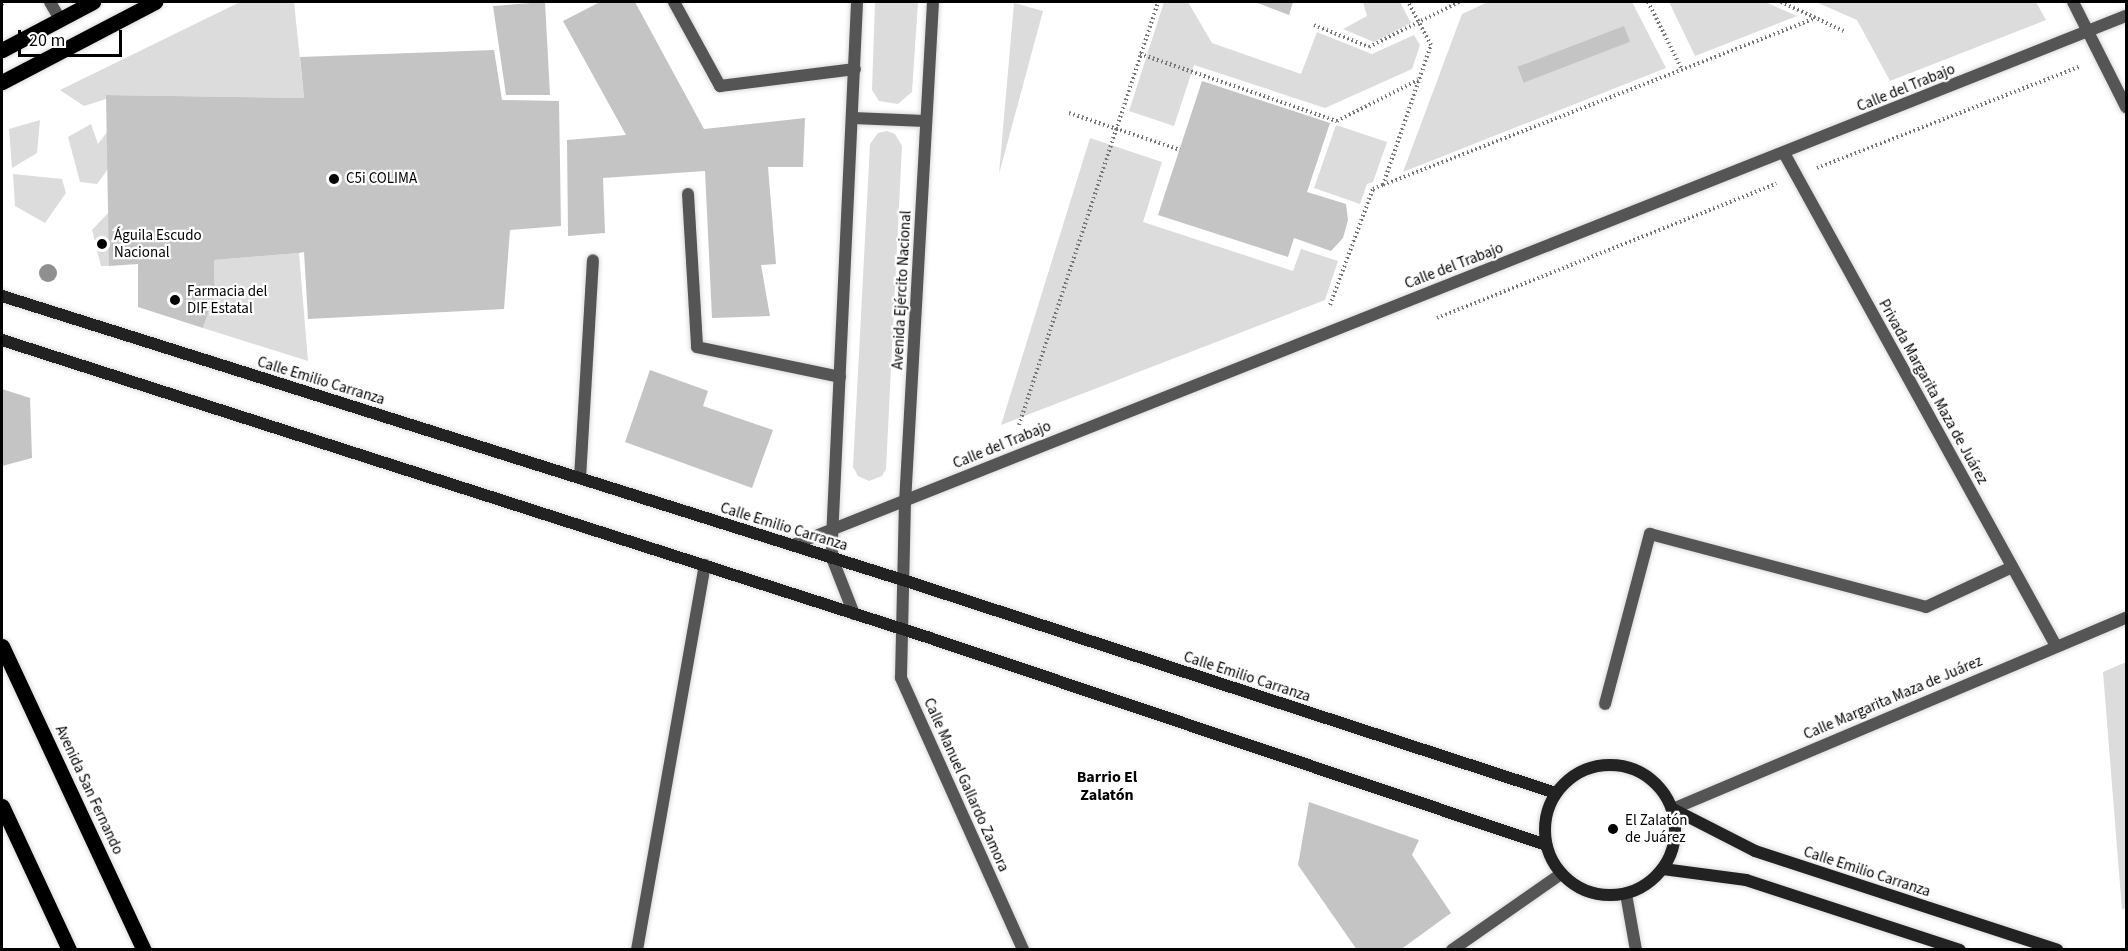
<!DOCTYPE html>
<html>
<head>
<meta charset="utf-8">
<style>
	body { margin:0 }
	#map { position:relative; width:2128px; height:951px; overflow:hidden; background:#fff; font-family:"Source Sans 3",sans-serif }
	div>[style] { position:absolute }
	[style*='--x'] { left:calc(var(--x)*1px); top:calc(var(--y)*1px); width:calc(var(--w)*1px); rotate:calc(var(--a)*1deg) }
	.green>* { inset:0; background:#dcdcdc }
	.building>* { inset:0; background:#c4c4c4; transform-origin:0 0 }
	.path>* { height:4px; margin-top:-2px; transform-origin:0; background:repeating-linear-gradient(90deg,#777 0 1.5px,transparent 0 4.5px) }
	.roads { filter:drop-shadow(0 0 2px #dbdbdb) drop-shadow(0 0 2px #dbdbdb) }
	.lane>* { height:12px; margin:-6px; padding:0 6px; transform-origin:6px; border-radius:6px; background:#555 }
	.street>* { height:12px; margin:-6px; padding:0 6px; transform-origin:6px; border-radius:6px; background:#555 }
	.secondary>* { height:12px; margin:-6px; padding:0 6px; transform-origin:6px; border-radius:6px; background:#222 }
	.secondary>.ring { margin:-6px; padding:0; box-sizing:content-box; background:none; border:12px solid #222; border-radius:50% }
	.primary>* { height:15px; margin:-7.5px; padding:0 7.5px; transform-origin:7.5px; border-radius:7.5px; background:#000 }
	.trees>* { width:18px; height:18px; margin:-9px; border-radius:50%; background:#8f8f8f }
	.dots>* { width:16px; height:16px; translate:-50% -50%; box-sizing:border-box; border:3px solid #fff; border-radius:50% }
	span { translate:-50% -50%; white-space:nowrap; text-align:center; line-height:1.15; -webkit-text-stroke:4.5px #fff; paint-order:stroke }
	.street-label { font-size:15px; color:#000 }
	.poi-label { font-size:15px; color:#000 }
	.left { translate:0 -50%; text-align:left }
	.neighbourhood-label { font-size:16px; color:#000; font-weight:700 }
	.frame { position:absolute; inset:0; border:3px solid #000; pointer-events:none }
	.scale { position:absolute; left:18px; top:30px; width:104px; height:27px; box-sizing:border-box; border:3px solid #000; border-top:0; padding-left:8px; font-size:18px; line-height:21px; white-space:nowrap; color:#000; -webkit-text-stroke:4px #fff; paint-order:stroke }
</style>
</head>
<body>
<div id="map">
	<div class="green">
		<div style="clip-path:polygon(240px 2px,294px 2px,304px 98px,107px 95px,106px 99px,84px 106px,60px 90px)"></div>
		<div style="clip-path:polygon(875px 2px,918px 2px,912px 92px,898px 104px,879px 101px,872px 90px)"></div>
		<div style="clip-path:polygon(1164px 2px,1188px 2px,1212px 43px,1301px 74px,1317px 32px,1372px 54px,1414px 35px,1420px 45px,1412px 69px,1325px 108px,1194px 65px,1174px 126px,1129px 111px)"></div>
		<div style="clip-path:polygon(1363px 2px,1400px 2px,1411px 23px,1374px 42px,1343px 29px,1367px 16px)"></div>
		<div style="clip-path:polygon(1488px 2px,1632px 2px,1666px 68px,1403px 172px,1462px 14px)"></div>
		<div style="clip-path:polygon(1669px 2px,1765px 2px,1797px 16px,1695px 56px)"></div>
		<div style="clip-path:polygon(1816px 2px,2036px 2px,2046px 20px,1890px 81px,1857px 20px)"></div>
		<div style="clip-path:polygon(1014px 3px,1043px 11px,999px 174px)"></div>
		<div style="clip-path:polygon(40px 120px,37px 153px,12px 168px,9px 129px)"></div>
		<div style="clip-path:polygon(91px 124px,98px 144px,107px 132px,108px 169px,97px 184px,80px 182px,68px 137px)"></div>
		<div style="clip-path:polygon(1336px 125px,1387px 142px,1373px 182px,1367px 184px,1360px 204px,1314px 188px)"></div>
		<div style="clip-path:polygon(887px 131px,895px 134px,902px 146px,886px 469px,882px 476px,869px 481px,858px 476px,853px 467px,870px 144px,878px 133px)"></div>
		<div style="clip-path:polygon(1090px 138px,1162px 162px,1143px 222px,1293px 271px,1301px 249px,1338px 261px,1325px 300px,1001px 425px)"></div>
		<div style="clip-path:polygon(13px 174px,62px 179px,66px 193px,45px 223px,15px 206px)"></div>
		<div style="clip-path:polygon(109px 212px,109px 266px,101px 266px,92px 230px)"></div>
		<div style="clip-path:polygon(299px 253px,308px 361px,203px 328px,215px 293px,214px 260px)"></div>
		<div style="clip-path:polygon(2126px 662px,2126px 907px,2122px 910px,2103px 672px)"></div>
	</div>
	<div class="building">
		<div style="clip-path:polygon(545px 2px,550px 95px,506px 95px,493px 6px)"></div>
		<div style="clip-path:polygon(600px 2px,635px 2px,704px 129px,805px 118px,803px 167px,768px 167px,776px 264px,761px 265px,770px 316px,712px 318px,705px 171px,603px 178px,605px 233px,568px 236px,567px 140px,626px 135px,563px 21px)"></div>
		<div style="clip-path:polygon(1255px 2px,1293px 2px,1289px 15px)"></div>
		<div style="left:1624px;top:26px;width:17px;height:114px;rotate:69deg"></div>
		<div style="clip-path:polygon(494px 50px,502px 100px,559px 101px,561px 226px,510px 230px,504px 309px,308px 319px,304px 252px,299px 253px,214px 260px,215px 293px,203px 328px,138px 307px,138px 264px,109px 266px,106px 95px,304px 98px,300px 57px)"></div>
		<div style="clip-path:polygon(1202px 81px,1330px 123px,1307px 192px,1346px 204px,1348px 220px,1343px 238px,1331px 251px,1294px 238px,1288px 257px,1158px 215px)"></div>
		<div style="clip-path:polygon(650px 370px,708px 391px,703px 406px,773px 430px,752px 488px,625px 442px)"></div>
		<div style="clip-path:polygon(2px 389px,30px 398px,32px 458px,2px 466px)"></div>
		<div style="clip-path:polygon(1309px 802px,1419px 840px,1412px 855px,1451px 913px,1400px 950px,1357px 950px,1298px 865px)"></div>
	</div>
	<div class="path">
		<div style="--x:1648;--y:2;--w:76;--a:63.4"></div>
		<div style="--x:1781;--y:2;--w:69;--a:24.7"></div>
		<div style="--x:2;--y:4;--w:4;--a:-27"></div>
		<div style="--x:1314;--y:25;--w:59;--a:21.8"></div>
		<div style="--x:1369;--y:47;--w:101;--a:-26.6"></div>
		<div style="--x:1140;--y:54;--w:208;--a:18.8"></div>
		<div style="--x:1337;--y:121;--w:91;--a:-26.8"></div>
		<div style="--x:1069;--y:113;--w:117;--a:18.4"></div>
		<div style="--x:1817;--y:168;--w:283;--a:-21.1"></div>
		<div style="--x:1383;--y:185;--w:464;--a:-21.1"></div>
		<div style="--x:1330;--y:305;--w:124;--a:-69.7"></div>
		<div style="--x:1373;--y:189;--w:11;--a:-22"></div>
		<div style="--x:1383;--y:185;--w:148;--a:-71.1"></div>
		<div style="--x:1431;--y:45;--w:49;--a:-118.1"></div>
		<div style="--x:1437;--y:318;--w:365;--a:-21.6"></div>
		<div style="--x:1019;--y:425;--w:445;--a:-71.8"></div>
	</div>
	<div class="roads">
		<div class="lane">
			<div style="--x:50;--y:2;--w:20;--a:60"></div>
			<div style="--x:674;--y:2;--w:96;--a:61.3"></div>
			<div style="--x:720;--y:86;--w:136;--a:-7.2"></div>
			<div style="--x:688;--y:194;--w:153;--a:86.6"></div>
			<div style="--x:697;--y:347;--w:146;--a:11.8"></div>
			<div style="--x:580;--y:478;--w:218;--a:-86.6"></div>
			<div style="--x:637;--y:950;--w:391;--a:-80"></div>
		</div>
		<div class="street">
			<div style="--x:933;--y:2;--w:500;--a:93.2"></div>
			<div style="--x:905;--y:501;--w:177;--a:91.3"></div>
			<div style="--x:901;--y:678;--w:298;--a:65.8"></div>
			<div style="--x:2073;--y:2;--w:118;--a:63.2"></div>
			<div style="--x:853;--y:118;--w:72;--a:2.4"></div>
			<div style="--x:1784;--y:153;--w:563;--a:61.11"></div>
			<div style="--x:793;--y:545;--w:1434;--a:-21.65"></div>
			<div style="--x:854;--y:614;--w:60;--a:-111.4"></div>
			<div style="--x:832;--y:558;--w:19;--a:-90"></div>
			<div style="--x:832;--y:539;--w:538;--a:-87.33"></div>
			<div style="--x:1605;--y:704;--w:176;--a:-75.2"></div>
			<div style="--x:1650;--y:534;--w:285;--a:14.8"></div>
			<div style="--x:1926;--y:607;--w:95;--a:-24.9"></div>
			<div style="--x:1673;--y:809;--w:492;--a:-22.9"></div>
			<div style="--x:1626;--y:894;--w:57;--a:79.9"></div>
			<div style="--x:1452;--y:950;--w:133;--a:-34.9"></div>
		</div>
		<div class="secondary">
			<div style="--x:2;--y:296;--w:945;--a:17.5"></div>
			<div style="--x:903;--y:580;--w:687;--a:18.07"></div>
			<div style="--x:2;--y:340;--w:975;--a:17.8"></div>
			<div style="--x:930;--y:638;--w:650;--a:18.57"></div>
			<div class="ring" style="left:1545px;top:765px;width:118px;height:118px"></div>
			<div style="--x:1673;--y:809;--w:92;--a:27.1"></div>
			<div style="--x:1755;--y:851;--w:318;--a:18.1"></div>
			<div style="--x:1663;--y:869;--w:84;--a:7.5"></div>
			<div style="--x:1746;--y:880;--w:225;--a:18.1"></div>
		</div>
		<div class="primary">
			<div style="--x:2;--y:50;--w:103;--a:-27.8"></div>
			<div style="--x:2;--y:82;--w:173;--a:-27.6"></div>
			<div style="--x:2;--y:646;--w:336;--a:65"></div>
			<div style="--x:2;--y:806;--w:159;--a:65"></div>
		</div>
	</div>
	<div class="trees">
		<div style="left:48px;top:273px"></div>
	</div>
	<div class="dots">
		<div style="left:334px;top:179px;background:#000"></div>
		<div style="left:102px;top:244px;background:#000"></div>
		<div style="left:175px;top:300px;background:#000"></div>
		<div style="left:1613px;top:829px;background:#000"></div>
	</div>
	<div class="street-label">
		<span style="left:1906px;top:88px;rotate:-22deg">Calle del Trabajo</span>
		<span style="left:1454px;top:266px;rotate:-21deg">Calle del Trabajo</span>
		<span style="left:902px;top:290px;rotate:-87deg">Avenida Ejército Nacional</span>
		<span style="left:321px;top:381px;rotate:17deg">Calle Emilio Carranza</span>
		<span style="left:1933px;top:392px;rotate:61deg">Privada Margarita Maza de Juárez</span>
		<span style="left:1002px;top:445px;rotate:-22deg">Calle del Trabajo</span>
		<span style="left:784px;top:527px;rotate:17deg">Calle Emilio Carranza</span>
		<span style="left:1247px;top:677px;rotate:18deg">Calle Emilio Carranza</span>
		<span style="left:1893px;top:698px;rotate:-23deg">Calle Margarita Maza de Juárez</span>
		<span style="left:966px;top:785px;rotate:66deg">Calle Manuel Gallardo Zamora</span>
		<span style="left:89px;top:790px;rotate:65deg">Avenida San Fernando</span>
		<span style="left:1867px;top:872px;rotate:18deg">Calle Emilio Carranza</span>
	</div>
	<div class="poi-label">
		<span class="left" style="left:346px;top:179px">C5i COLIMA</span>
		<span class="left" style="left:114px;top:244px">Águila Escudo<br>Nacional</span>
		<span class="left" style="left:187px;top:300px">Farmacia del<br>DIF Estatal</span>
		<span class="left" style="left:1625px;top:829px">El Zalatón<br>de Juárez</span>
	</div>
	<div class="neighbourhood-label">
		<span style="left:1107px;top:786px">Barrio El<br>Zalatón</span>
	</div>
	<div class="frame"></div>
	<div class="scale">20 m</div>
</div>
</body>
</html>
